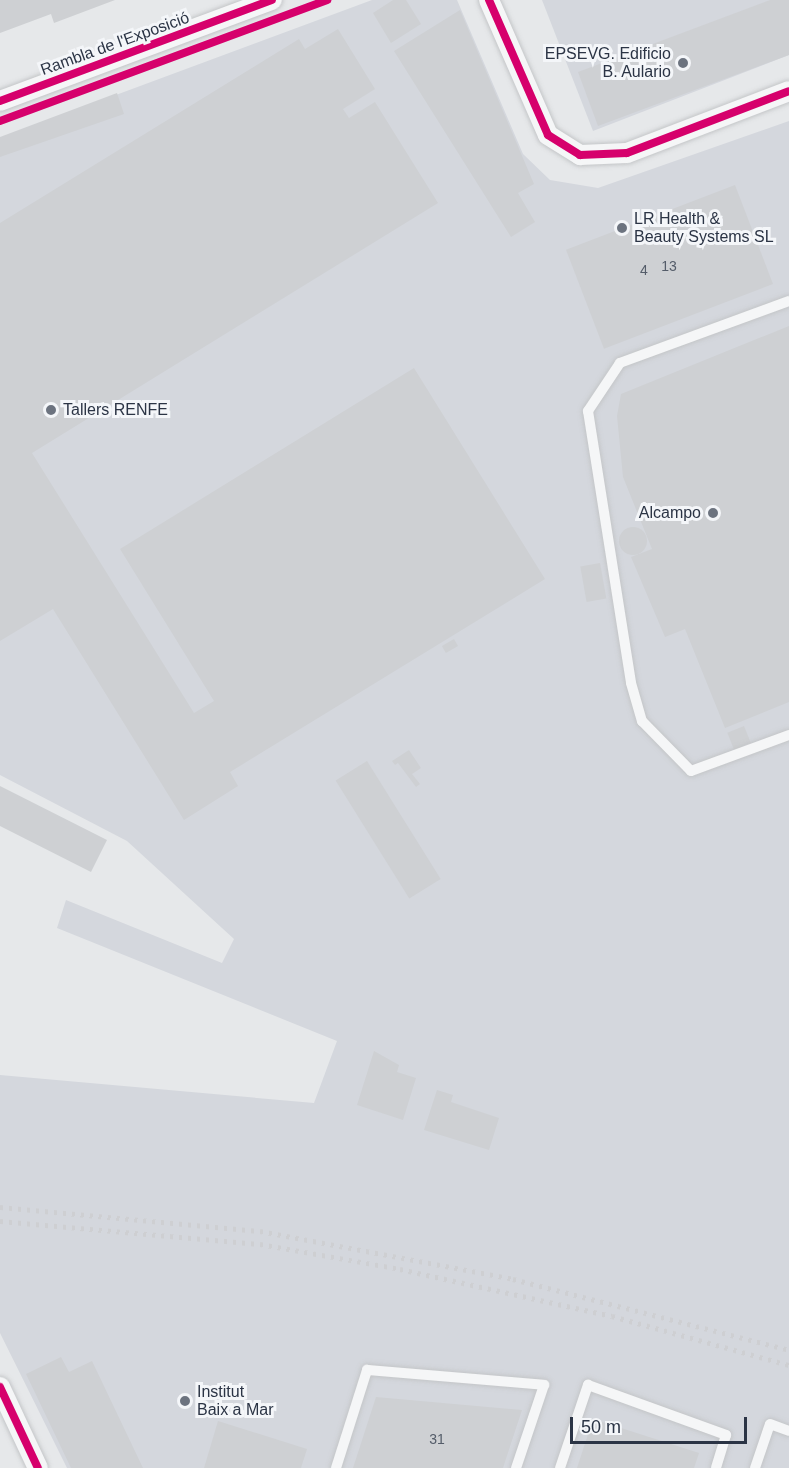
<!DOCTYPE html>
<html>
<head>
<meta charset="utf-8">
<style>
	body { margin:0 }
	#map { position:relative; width:789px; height:1468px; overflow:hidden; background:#e6e8ea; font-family:Helvetica,sans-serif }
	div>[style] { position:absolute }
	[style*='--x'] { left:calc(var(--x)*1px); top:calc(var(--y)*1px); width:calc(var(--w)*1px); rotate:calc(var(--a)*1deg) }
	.built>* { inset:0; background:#d4d7dd }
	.building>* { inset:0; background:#ced0d3; transform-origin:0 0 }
	.round { border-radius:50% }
	.roads { filter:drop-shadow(0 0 2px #c4c6c8) drop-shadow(0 0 2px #c4c6c8) }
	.lane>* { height:10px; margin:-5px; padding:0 5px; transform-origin:5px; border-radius:5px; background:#f5f6f7 }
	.street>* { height:20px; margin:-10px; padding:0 10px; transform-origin:10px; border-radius:10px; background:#f5f6f7 }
	.rail>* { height:4.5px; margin-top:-2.25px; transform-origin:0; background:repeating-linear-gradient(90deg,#cecfd2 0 3px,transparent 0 9px) }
	.cycleway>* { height:8px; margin:-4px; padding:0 4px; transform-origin:4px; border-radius:4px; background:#d6006c }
	.dots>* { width:16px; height:16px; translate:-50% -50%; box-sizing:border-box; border:3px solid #f4f6f9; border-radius:50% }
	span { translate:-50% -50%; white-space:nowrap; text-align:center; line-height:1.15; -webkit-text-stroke:6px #f4f6f9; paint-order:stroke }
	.number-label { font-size:14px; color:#545c69 }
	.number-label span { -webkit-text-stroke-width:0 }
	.street-label { font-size:16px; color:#2b3445 }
	.poi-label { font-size:16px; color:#2b3445 }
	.right { translate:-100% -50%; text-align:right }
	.left { translate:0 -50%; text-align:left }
	.scale { position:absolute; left:570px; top:1417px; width:177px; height:27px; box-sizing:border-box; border:3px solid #2b3445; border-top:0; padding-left:8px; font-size:18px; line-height:21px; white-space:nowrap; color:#2b3445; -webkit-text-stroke:4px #f4f6f9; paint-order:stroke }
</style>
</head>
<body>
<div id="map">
	<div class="built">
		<div style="clip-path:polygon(372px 0,457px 0,523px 154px,550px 180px,598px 188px,789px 121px,789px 1468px,67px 1468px,0 1333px,0 1075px,314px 1103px,337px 1041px,57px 928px,66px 900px,222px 963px,234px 939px,127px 841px,0 775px,0 138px)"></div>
		<div style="clip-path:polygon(542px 0,789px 0,789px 55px,593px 131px)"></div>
	</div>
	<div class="building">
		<div style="clip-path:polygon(0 0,115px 0,54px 23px,51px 14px,0 33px)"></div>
		<div style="clip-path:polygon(393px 0,406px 0,421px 24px,391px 43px,373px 13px)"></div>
		<div style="clip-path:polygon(770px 0,789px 0,789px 55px,598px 126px,578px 72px)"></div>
		<div style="clip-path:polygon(460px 10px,534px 184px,518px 193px,535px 222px,511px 237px,394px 51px)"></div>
		<div style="clip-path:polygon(338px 29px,375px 89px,343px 109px,349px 118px,375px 102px,438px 203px,32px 453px,194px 713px,214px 701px,120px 549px,414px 368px,545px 579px,230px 772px,238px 786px,184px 820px,53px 609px,0 641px,0 223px,299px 39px,305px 49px)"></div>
		<div style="clip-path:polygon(117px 93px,124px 114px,0 157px,0 137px)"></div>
		<div style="left:735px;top:185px;width:106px;height:181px;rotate:69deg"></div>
		<div style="clip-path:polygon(789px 326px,789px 702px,725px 728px,685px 629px,665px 637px,631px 557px,652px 549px,623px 477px,617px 416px,621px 394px)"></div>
		<div class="round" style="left:619px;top:527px;width:28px;height:28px"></div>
		<div style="left:600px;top:563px;width:36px;height:20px;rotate:80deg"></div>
		<div style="left:454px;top:639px;width:8px;height:14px;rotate:60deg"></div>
		<div style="left:744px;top:726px;width:18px;height:18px;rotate:68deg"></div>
		<div style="clip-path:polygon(409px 750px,421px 768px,412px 774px,420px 784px,416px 787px,398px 763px,395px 765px,392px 761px)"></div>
		<div style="left:367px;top:761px;width:139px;height:37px;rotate:58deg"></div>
		<div style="clip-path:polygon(0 786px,107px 840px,91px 872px,0 826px)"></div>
		<div style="clip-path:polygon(374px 1051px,399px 1065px,397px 1072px,416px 1078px,403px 1120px,357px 1105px)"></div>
		<div style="clip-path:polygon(437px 1090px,453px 1095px,451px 1102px,499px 1118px,489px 1150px,424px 1130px)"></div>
		<div style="clip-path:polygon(61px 1357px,69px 1372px,92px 1361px,143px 1468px,71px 1468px,26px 1374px)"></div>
		<div style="clip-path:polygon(376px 1397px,522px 1410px,503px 1468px,353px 1468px)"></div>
		<div style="clip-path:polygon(593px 1419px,699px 1453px,694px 1468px,577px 1468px)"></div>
		<div style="clip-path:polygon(218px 1421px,307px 1449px,301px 1468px,204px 1468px)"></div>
	</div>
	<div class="roads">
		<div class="lane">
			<div style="--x:789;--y:301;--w:180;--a:159.9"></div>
			<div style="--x:620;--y:363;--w:58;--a:123.7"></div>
			<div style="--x:588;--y:411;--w:275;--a:81"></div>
			<div style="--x:631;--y:683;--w:40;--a:74"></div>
			<div style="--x:642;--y:721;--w:70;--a:45.6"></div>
			<div style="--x:691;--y:771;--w:104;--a:-20.2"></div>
			<div style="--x:336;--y:1468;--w:103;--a:-72.4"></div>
			<div style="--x:367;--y:1370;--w:178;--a:4.8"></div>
			<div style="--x:544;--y:1385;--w:88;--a:108.6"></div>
			<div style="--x:560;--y:1468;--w:88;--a:-71.4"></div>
			<div style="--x:588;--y:1385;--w:147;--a:19.9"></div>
			<div style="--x:726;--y:1435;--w:34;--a:107"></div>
			<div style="--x:755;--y:1468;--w:46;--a:-71.2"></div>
			<div style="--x:770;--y:1424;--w:20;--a:20"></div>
		</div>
		<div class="street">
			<div style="--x:489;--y:0;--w:147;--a:66.4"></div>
			<div style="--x:548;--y:135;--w:38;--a:32"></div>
			<div style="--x:580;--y:155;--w:47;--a:-2.4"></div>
			<div style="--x:627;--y:153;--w:173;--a:-20.9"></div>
			<div style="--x:0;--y:101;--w:290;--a:-20.4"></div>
			<div style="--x:0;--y:1387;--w:89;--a:64.9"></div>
		</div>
	</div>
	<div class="rail">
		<div style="--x:0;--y:1207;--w:261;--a:5.3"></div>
		<div style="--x:260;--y:1231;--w:258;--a:10.7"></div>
		<div style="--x:513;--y:1279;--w:285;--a:14.4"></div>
		<div style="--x:0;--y:1221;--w:261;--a:5.1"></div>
		<div style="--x:260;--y:1244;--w:142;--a:10.1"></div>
		<div style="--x:400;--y:1269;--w:217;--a:12.5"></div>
		<div style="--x:612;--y:1316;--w:184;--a:15.5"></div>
	</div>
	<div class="cycleway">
		<div style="--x:489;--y:0;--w:147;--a:66.4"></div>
		<div style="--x:548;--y:135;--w:38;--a:32"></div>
		<div style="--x:580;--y:155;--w:47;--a:-2.4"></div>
		<div style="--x:627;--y:153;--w:173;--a:-20.9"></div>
		<div style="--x:0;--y:101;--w:290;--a:-20.4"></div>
		<div style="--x:0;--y:121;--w:349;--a:-20.3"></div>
		<div style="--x:0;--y:1387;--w:89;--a:64.9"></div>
	</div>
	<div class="dots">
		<div style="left:683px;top:63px;background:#6c737f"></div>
		<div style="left:622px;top:228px;background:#6c737f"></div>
		<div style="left:51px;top:410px;background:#6c737f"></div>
		<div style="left:713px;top:513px;background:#6c737f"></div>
		<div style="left:185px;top:1401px;background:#6c737f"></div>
	</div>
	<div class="number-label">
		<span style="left:669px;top:266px">13</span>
		<span style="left:644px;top:270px">4</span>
		<span style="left:437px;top:1439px">31</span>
	</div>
	<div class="street-label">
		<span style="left:115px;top:44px;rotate:-20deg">Rambla de l'Exposició</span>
	</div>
	<div class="poi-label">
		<span class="right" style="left:671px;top:63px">EPSEVG. Edificio<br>B. Aulario</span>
		<span class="left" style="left:634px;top:228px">LR Health &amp;<br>Beauty Systems SL</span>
		<span class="left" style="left:63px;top:410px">Tallers RENFE</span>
		<span class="right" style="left:701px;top:513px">Alcampo</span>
		<span class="left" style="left:197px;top:1401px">Institut<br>Baix a Mar</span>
	</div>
	<div class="scale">50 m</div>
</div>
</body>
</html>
